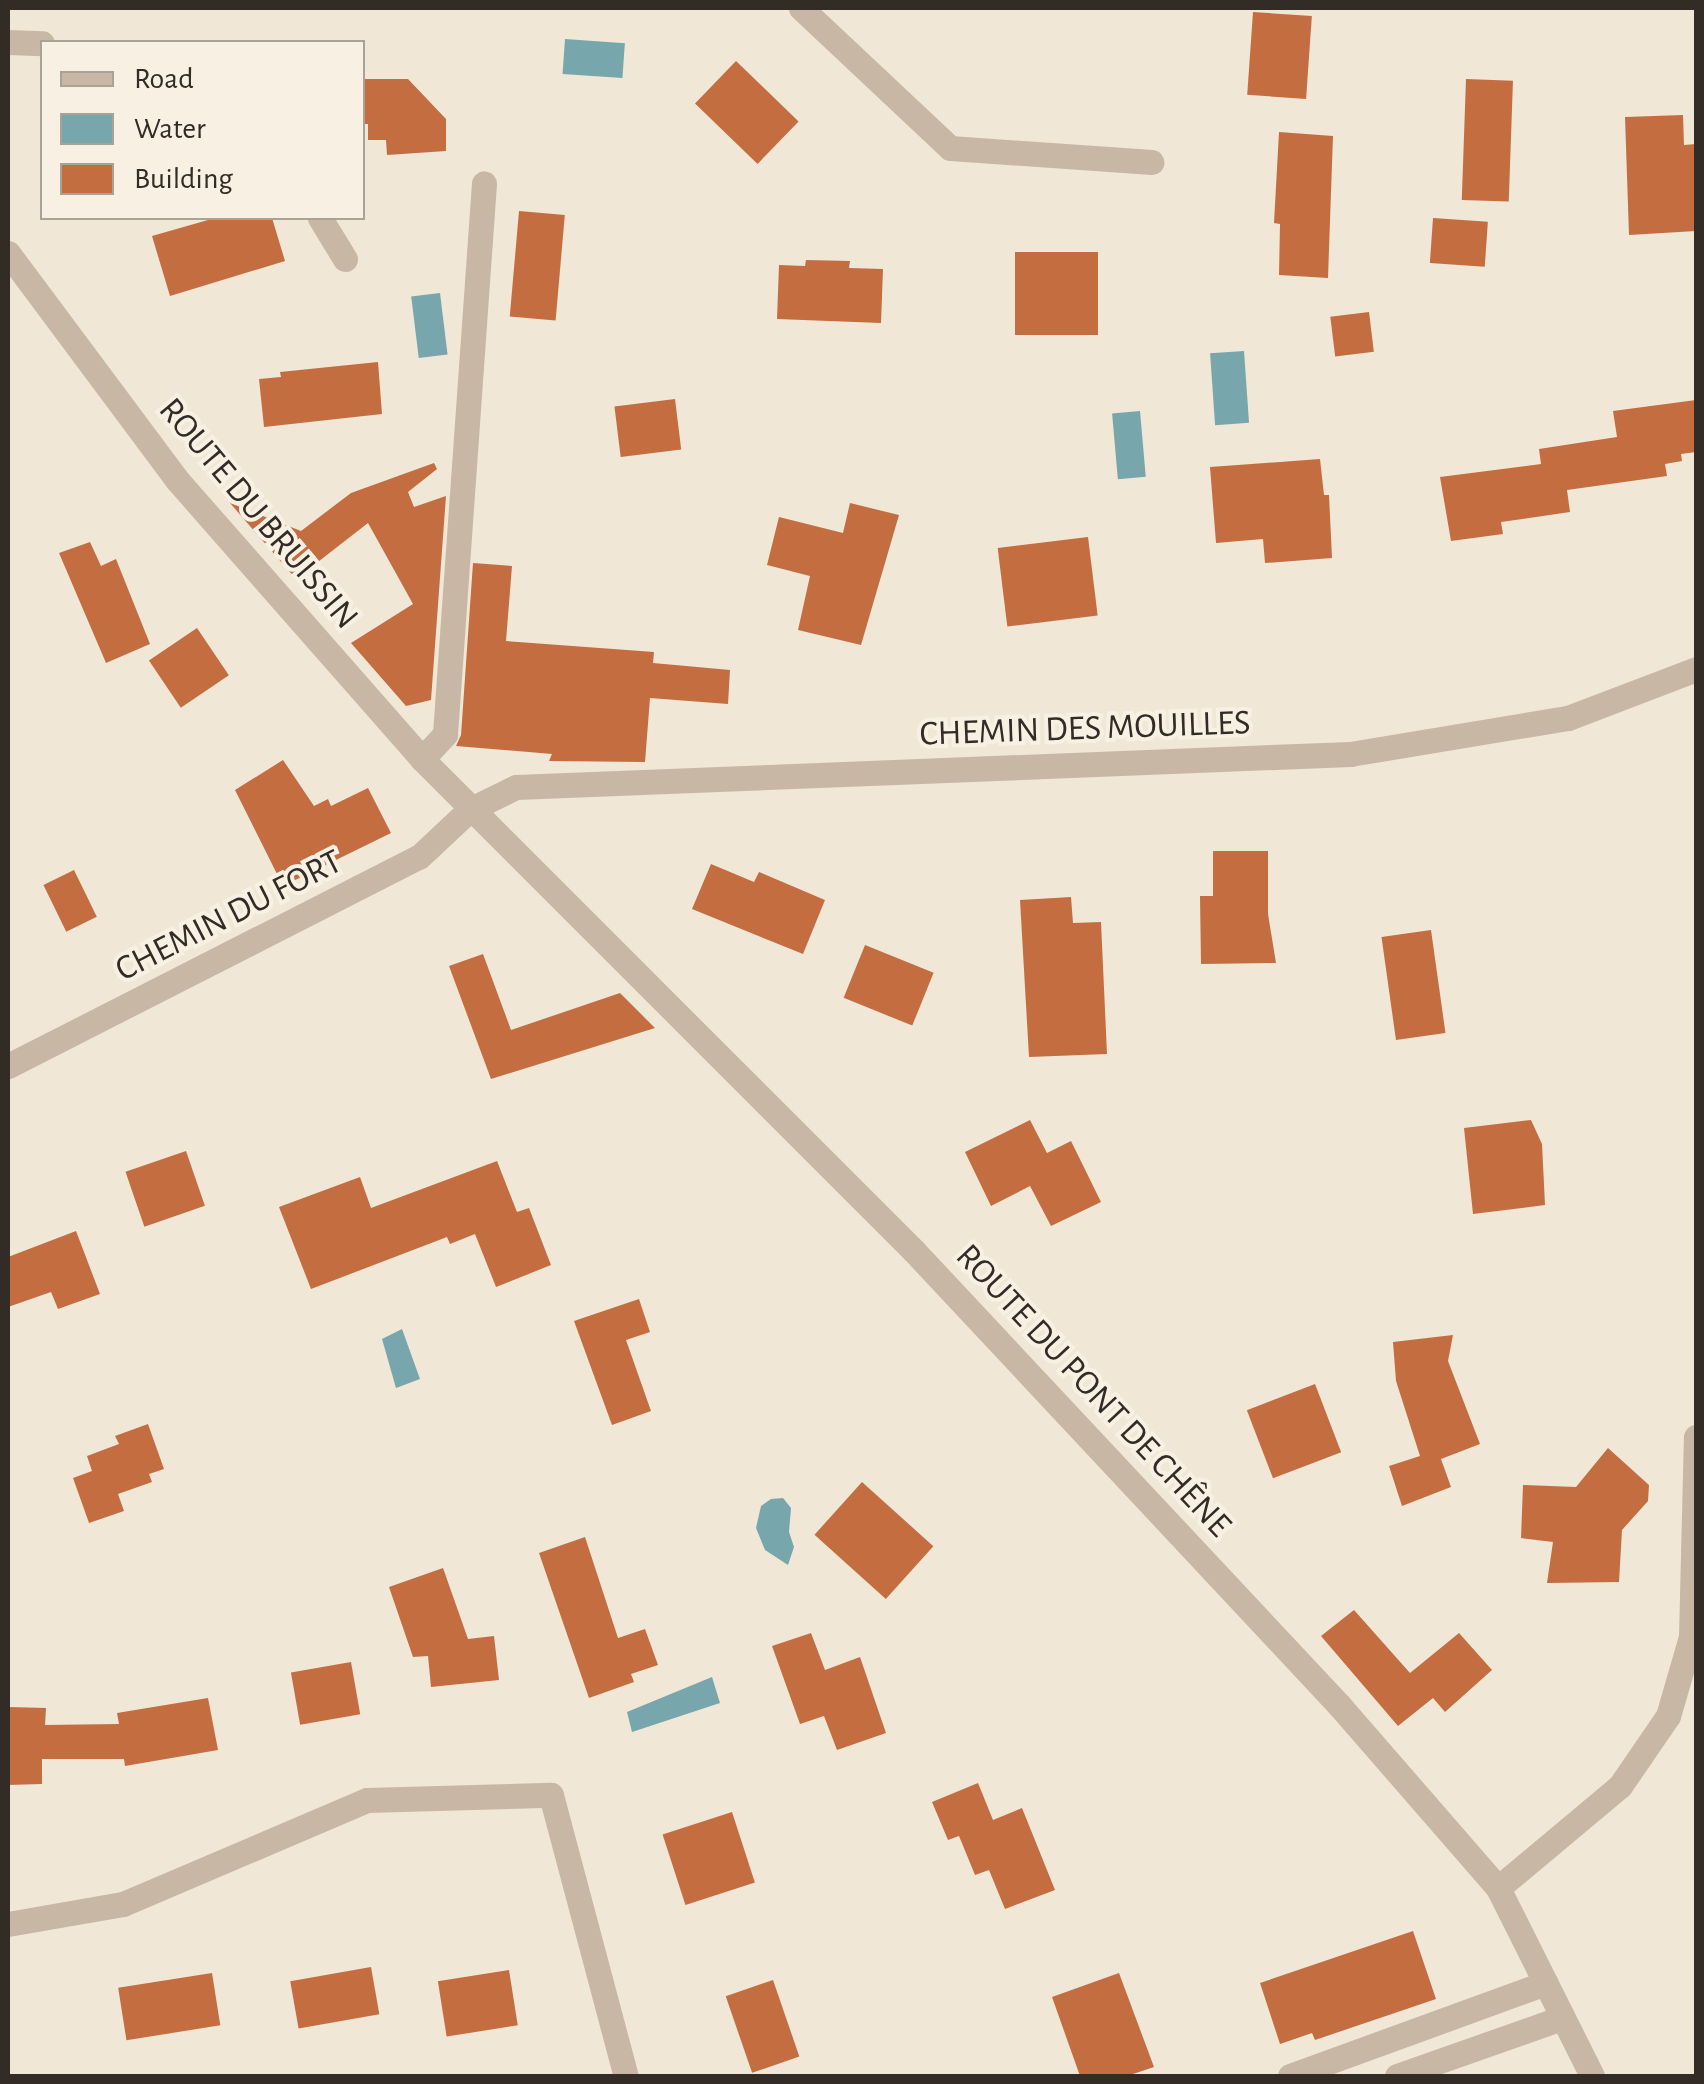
<!DOCTYPE html>
<html>
<head>
<meta charset="utf-8">
<style>
	body { margin:0 }
	#map { position:relative; width:1704px; height:2084px; overflow:hidden; background:#f0e7d7; font-family:"Alegreya Sans",sans-serif }
	div>[style] { position:absolute }
	[style*='--x'] { left:calc(var(--x)*1px); top:calc(var(--y)*1px); width:calc(var(--w)*1px); rotate:calc(var(--a)*1deg) }
	.water>* { inset:0; background:#77a6ad; transform-origin:0 0 }
	.building>* { inset:0; background:#c46d41; transform-origin:0 0 }
	.service>* { height:25px; margin:-12.5px; padding:0 12.5px; transform-origin:12.5px; border-radius:12.5px; background:#c8b7a4 }
	.pedestrian>* { height:25px; margin:-12.5px; padding:0 12.5px; transform-origin:12.5px; border-radius:12.5px; background:#c8b7a4 }
	.minor>* { height:25px; margin:-12.5px; padding:0 12.5px; transform-origin:12.5px; border-radius:12.5px; background:#c8b7a4 }
	.tertiary>* { height:25px; margin:-12.5px; padding:0 12.5px; transform-origin:12.5px; border-radius:12.5px; background:#c8b7a4 }
	span { translate:-50% -50%; white-space:nowrap; text-align:center; line-height:1.15; -webkit-text-stroke:8px #f8f1e3; paint-order:stroke }
	.street-label { font-size:35px; color:#332b25 }
	.frame { position:absolute; inset:0; border:10px solid #332b25; pointer-events:none }
	.legend { position:absolute; left:40px; top:40px; width:325px; height:180px; box-sizing:border-box; background:#f8f1e3; border:2px solid #a9a297; margin:0; padding:12px 18px; list-style:none; font-size:30px; color:#332b25 }
	.legend li { display:flex; align-items:center; gap:20px; height:50px }
	.legend b { width:50px; border:2px solid #a9a297 }
</style>
</head>
<body>
<div id="map">
	<div class="water">
		<div style="left:565px;top:39px;width:60px;height:35px;rotate:4deg"></div>
		<div style="left:440px;top:293px;width:62px;height:29px;rotate:83deg"></div>
		<div style="left:1244px;top:351px;width:72px;height:34px;rotate:86deg"></div>
		<div style="left:1140px;top:411px;width:66px;height:28px;rotate:85deg"></div>
		<div style="clip-path:polygon(402px 1329px,420px 1379px,396px 1388px,382px 1339px)"></div>
		<div style="clip-path:polygon(783px 1498px,791px 1508px,789px 1532px,794px 1547px,788px 1565px,765px 1550px,756px 1528px,761px 1506px,771px 1499px)"></div>
		<div style="clip-path:polygon(712px 1677px,720px 1703px,632px 1732px,627px 1712px)"></div>
	</div>
	<div class="building">
		<div style="left:1253px;top:12px;width:59px;height:83px;rotate:4deg"></div>
		<div style="left:736px;top:61px;width:87px;height:59px;rotate:44deg"></div>
		<div style="clip-path:polygon(362px 79px,408px 79px,446px 119px,446px 151px,387px 155px,386px 140px,368px 140px,368px 124px,362px 124px)"></div>
		<div style="left:1466px;top:79px;width:47px;height:121px;rotate:2deg"></div>
		<div style="clip-path:polygon(1683px 115px,1684px 145px,1696px 144px,1696px 231px,1629px 235px,1625px 117px)"></div>
		<div style="clip-path:polygon(1279px 132px,1333px 136px,1328px 278px,1279px 275px,1280px 224px,1274px 223px)"></div>
		<div style="left:519px;top:211px;width:46px;height:106px;rotate:5deg"></div>
		<div style="clip-path:polygon(215px 218px,272px 218px,285px 261px,170px 296px,152px 236px)"></div>
		<div style="left:1433px;top:218px;width:55px;height:45px;rotate:4deg"></div>
		<div style="left:1015px;top:252px;width:83px;height:83px"></div>
		<div style="clip-path:polygon(806px 260px,850px 261px,849px 268px,883px 269px,881px 323px,777px 319px,779px 265px,805px 266px)"></div>
		<div style="left:1369px;top:312px;width:40px;height:39px;rotate:83deg"></div>
		<div style="clip-path:polygon(378px 362px,382px 414px,264px 427px,259px 379px,281px 377px,280px 372px)"></div>
		<div style="left:675px;top:399px;width:51px;height:61px;rotate:83deg"></div>
		<div style="clip-path:polygon(1696px 400px,1696px 452px,1681px 454px,1682px 461px,1665px 464px,1667px 476px,1567px 490px,1570px 512px,1501px 522px,1503px 534px,1451px 541px,1440px 477px,1541px 464px,1539px 449px,1617px 437px,1613px 411px)"></div>
		<div style="clip-path:polygon(1320px 459px,1324px 495px,1329px 495px,1332px 558px,1265px 563px,1263px 539px,1216px 543px,1210px 467px)"></div>
		<div style="clip-path:polygon(434px 463px,437px 469px,408px 492px,414px 507px,446px 496px,431px 700px,406px 706px,351px 643px,413px 604px,368px 523px,296px 579px,230px 503px,301px 531px,351px 493px)"></div>
		<div style="clip-path:polygon(850px 503px,899px 515px,861px 645px,798px 630px,810px 576px,767px 565px,779px 517px,843px 533px)"></div>
		<div style="left:1088px;top:537px;width:79px;height:91px;rotate:83deg"></div>
		<div style="clip-path:polygon(90px 542px,101px 566px,116px 559px,150px 644px,106px 663px,59px 553px)"></div>
		<div style="clip-path:polygon(473px 563px,512px 566px,506px 641px,654px 652px,653px 663px,730px 670px,728px 704px,650px 698px,645px 762px,549px 761px,552px 754px,456px 746px,461px 735px)"></div>
		<div style="left:197px;top:628px;width:57px;height:58px;rotate:56deg"></div>
		<div style="clip-path:polygon(283px 760px,314px 806px,328px 799px,331px 806px,368px 788px,391px 833px,283px 886px,235px 790px)"></div>
		<div style="clip-path:polygon(1213px 851px,1268px 851px,1268px 914px,1276px 963px,1201px 964px,1200px 896px,1213px 896px)"></div>
		<div style="clip-path:polygon(711px 864px,754px 882px,759px 872px,825px 900px,803px 954px,692px 909px)"></div>
		<div style="left:74px;top:870px;width:52px;height:34px;rotate:64deg"></div>
		<div style="clip-path:polygon(1071px 897px,1073px 923px,1101px 922px,1107px 1054px,1029px 1057px,1020px 900px)"></div>
		<div style="left:1431px;top:930px;width:104px;height:50px;rotate:82deg"></div>
		<div style="left:865px;top:945px;width:74px;height:57px;rotate:22deg"></div>
		<div style="clip-path:polygon(483px 954px,511px 1030px,620px 993px,655px 1028px,491px 1079px,449px 966px)"></div>
		<div style="clip-path:polygon(1030px 1120px,1047px 1153px,1071px 1141px,1101px 1202px,1051px 1226px,1030px 1186px,991px 1206px,965px 1152px)"></div>
		<div style="clip-path:polygon(1531px 1120px,1542px 1144px,1545px 1205px,1473px 1214px,1464px 1128px)"></div>
		<div style="left:186px;top:1151px;width:58px;height:64px;rotate:71deg"></div>
		<div style="clip-path:polygon(497px 1161px,517px 1212px,529px 1208px,551px 1265px,496px 1287px,475px 1234px,450px 1244px,447px 1237px,311px 1289px,279px 1207px,360px 1177px,371px 1208px)"></div>
		<div style="clip-path:polygon(76px 1231px,100px 1294px,58px 1309px,51px 1292px,8px 1307px,8px 1257px)"></div>
		<div style="clip-path:polygon(639px 1299px,650px 1332px,626px 1340px,651px 1411px,612px 1425px,574px 1321px)"></div>
		<div style="clip-path:polygon(1453px 1335px,1448px 1361px,1480px 1444px,1441px 1459px,1451px 1487px,1402px 1506px,1389px 1466px,1420px 1456px,1396px 1381px,1393px 1342px)"></div>
		<div style="left:1315px;top:1384px;width:73px;height:73px;rotate:69deg"></div>
		<div style="clip-path:polygon(148px 1424px,164px 1469px,149px 1474px,152px 1482px,118px 1494px,124px 1511px,89px 1523px,73px 1478px,92px 1471px,87px 1456px,119px 1444px,115px 1436px)"></div>
		<div style="clip-path:polygon(1608px 1448px,1649px 1485px,1648px 1501px,1622px 1530px,1619px 1582px,1547px 1583px,1553px 1542px,1521px 1538px,1523px 1485px,1576px 1487px)"></div>
		<div style="left:862px;top:1482px;width:96px;height:71px;rotate:42deg"></div>
		<div style="clip-path:polygon(585px 1537px,618px 1638px,645px 1629px,658px 1665px,631px 1674px,634px 1682px,589px 1698px,539px 1553px)"></div>
		<div style="clip-path:polygon(443px 1568px,468px 1639px,494px 1636px,499px 1680px,431px 1687px,428px 1656px,413px 1657px,389px 1587px)"></div>
		<div style="clip-path:polygon(1354px 1610px,1410px 1673px,1459px 1633px,1492px 1670px,1445px 1712px,1433px 1698px,1398px 1726px,1321px 1636px)"></div>
		<div style="clip-path:polygon(811px 1633px,825px 1670px,860px 1657px,886px 1733px,837px 1750px,824px 1716px,800px 1724px,772px 1646px)"></div>
		<div style="left:351px;top:1662px;width:53px;height:61px;rotate:80deg"></div>
		<div style="clip-path:polygon(208px 1698px,218px 1750px,125px 1766px,124px 1759px,42px 1759px,42px 1784px,8px 1785px,8px 1707px,46px 1708px,45px 1725px,119px 1724px,117px 1713px)"></div>
		<div style="clip-path:polygon(978px 1783px,993px 1820px,1022px 1808px,1055px 1890px,1005px 1909px,989px 1870px,975px 1875px,959px 1836px,948px 1840px,932px 1802px)"></div>
		<div style="left:732px;top:1812px;width:74px;height:73px;rotate:72deg"></div>
		<div style="clip-path:polygon(1413px 1931px,1436px 1999px,1315px 2040px,1312px 2033px,1280px 2044px,1260px 1983px)"></div>
		<div style="left:371px;top:1967px;width:48px;height:82px;rotate:80deg"></div>
		<div style="left:509px;top:1970px;width:56px;height:72px;rotate:81deg"></div>
		<div style="left:212px;top:1973px;width:53px;height:95px;rotate:81deg"></div>
		<div style="clip-path:polygon(1119px 1973px,1154px 2067px,1127px 2076px,1080px 2076px,1052px 1997px)"></div>
		<div style="left:773px;top:1980px;width:81px;height:50px;rotate:71deg"></div>
	</div>
	<div class="service">
		<div style="--x:1290;--y:2076;--w:272;--a:-20"></div>
		<div style="--x:1397;--y:2076;--w:175;--a:-19.4"></div>
	</div>
	<div class="pedestrian">
		<div style="--x:422;--y:759;--w:34;--a:-47"></div>
		<div style="--x:445;--y:734;--w:552;--a:-85.95"></div>
	</div>
	<div class="minor">
		<div style="--x:801;--y:8;--w:204;--a:43.2"></div>
		<div style="--x:950;--y:148;--w:202;--a:4"></div>
		<div style="--x:8;--y:42;--w:34;--a:2"></div>
		<div style="--x:320;--y:218;--w:48;--a:58.6"></div>
		<div style="--x:8;--y:1066;--w:461;--a:-27"></div>
		<div style="--x:419;--y:857;--w:69;--a:-43.2"></div>
		<div style="--x:469;--y:810;--w:52;--a:-26.1"></div>
		<div style="--x:516;--y:787;--w:835;--a:-2.27"></div>
		<div style="--x:1350;--y:754;--w:221;--a:-9.4"></div>
		<div style="--x:1568;--y:718;--w:137;--a:-20.9"></div>
		<div style="--x:1498;--y:1888;--w:159;--a:-39.9"></div>
		<div style="--x:1620;--y:1786;--w:85;--a:-55.6"></div>
		<div style="--x:1668;--y:1716;--w:82;--a:-73.8"></div>
		<div style="--x:1691;--y:1637;--w:200;--a:-88.6"></div>
		<div style="--x:8;--y:1924;--w:117;--a:-9.9"></div>
		<div style="--x:123;--y:1904;--w:265;--a:-23.1"></div>
		<div style="--x:367;--y:1800;--w:184;--a:-1.6"></div>
		<div style="--x:551;--y:1795;--w:291;--a:75.1"></div>
	</div>
	<div class="tertiary">
		<div style="--x:8;--y:253;--w:284;--a:53.3"></div>
		<div style="--x:178;--y:481;--w:370;--a:48.7"></div>
		<div style="--x:422;--y:759;--w:696;--a:45"></div>
		<div style="--x:914;--y:1251;--w:622;--a:46.89"></div>
		<div style="--x:1339;--y:1705;--w:242;--a:49"></div>
		<div style="--x:1498;--y:1888;--w:210;--a:63.4"></div>
	</div>
	<div class="street-label">
		<span style="left:258px;top:514px;rotate:50deg">ROUTE DU BRUISSIN</span>
		<span style="left:1085px;top:729px;rotate:-2deg">CHEMIN DES MOUILLES</span>
		<span style="left:229px;top:916px;rotate:-27deg">CHEMIN DU FORT</span>
		<span style="left:1093px;top:1391px;rotate:47deg">ROUTE DU PONT DE CHÊNE</span>
	</div>
	<div class="frame"></div>
	<ul class="legend">
	<li><b style="height:12px;background:#c8b7a4"></b>Road</li>
	<li><b style="height:28px;background:#77a6ad"></b>Water</li>
	<li><b style="height:28px;background:#c46d41"></b>Building</li>
	</ul>
</div>
</body>
</html>
